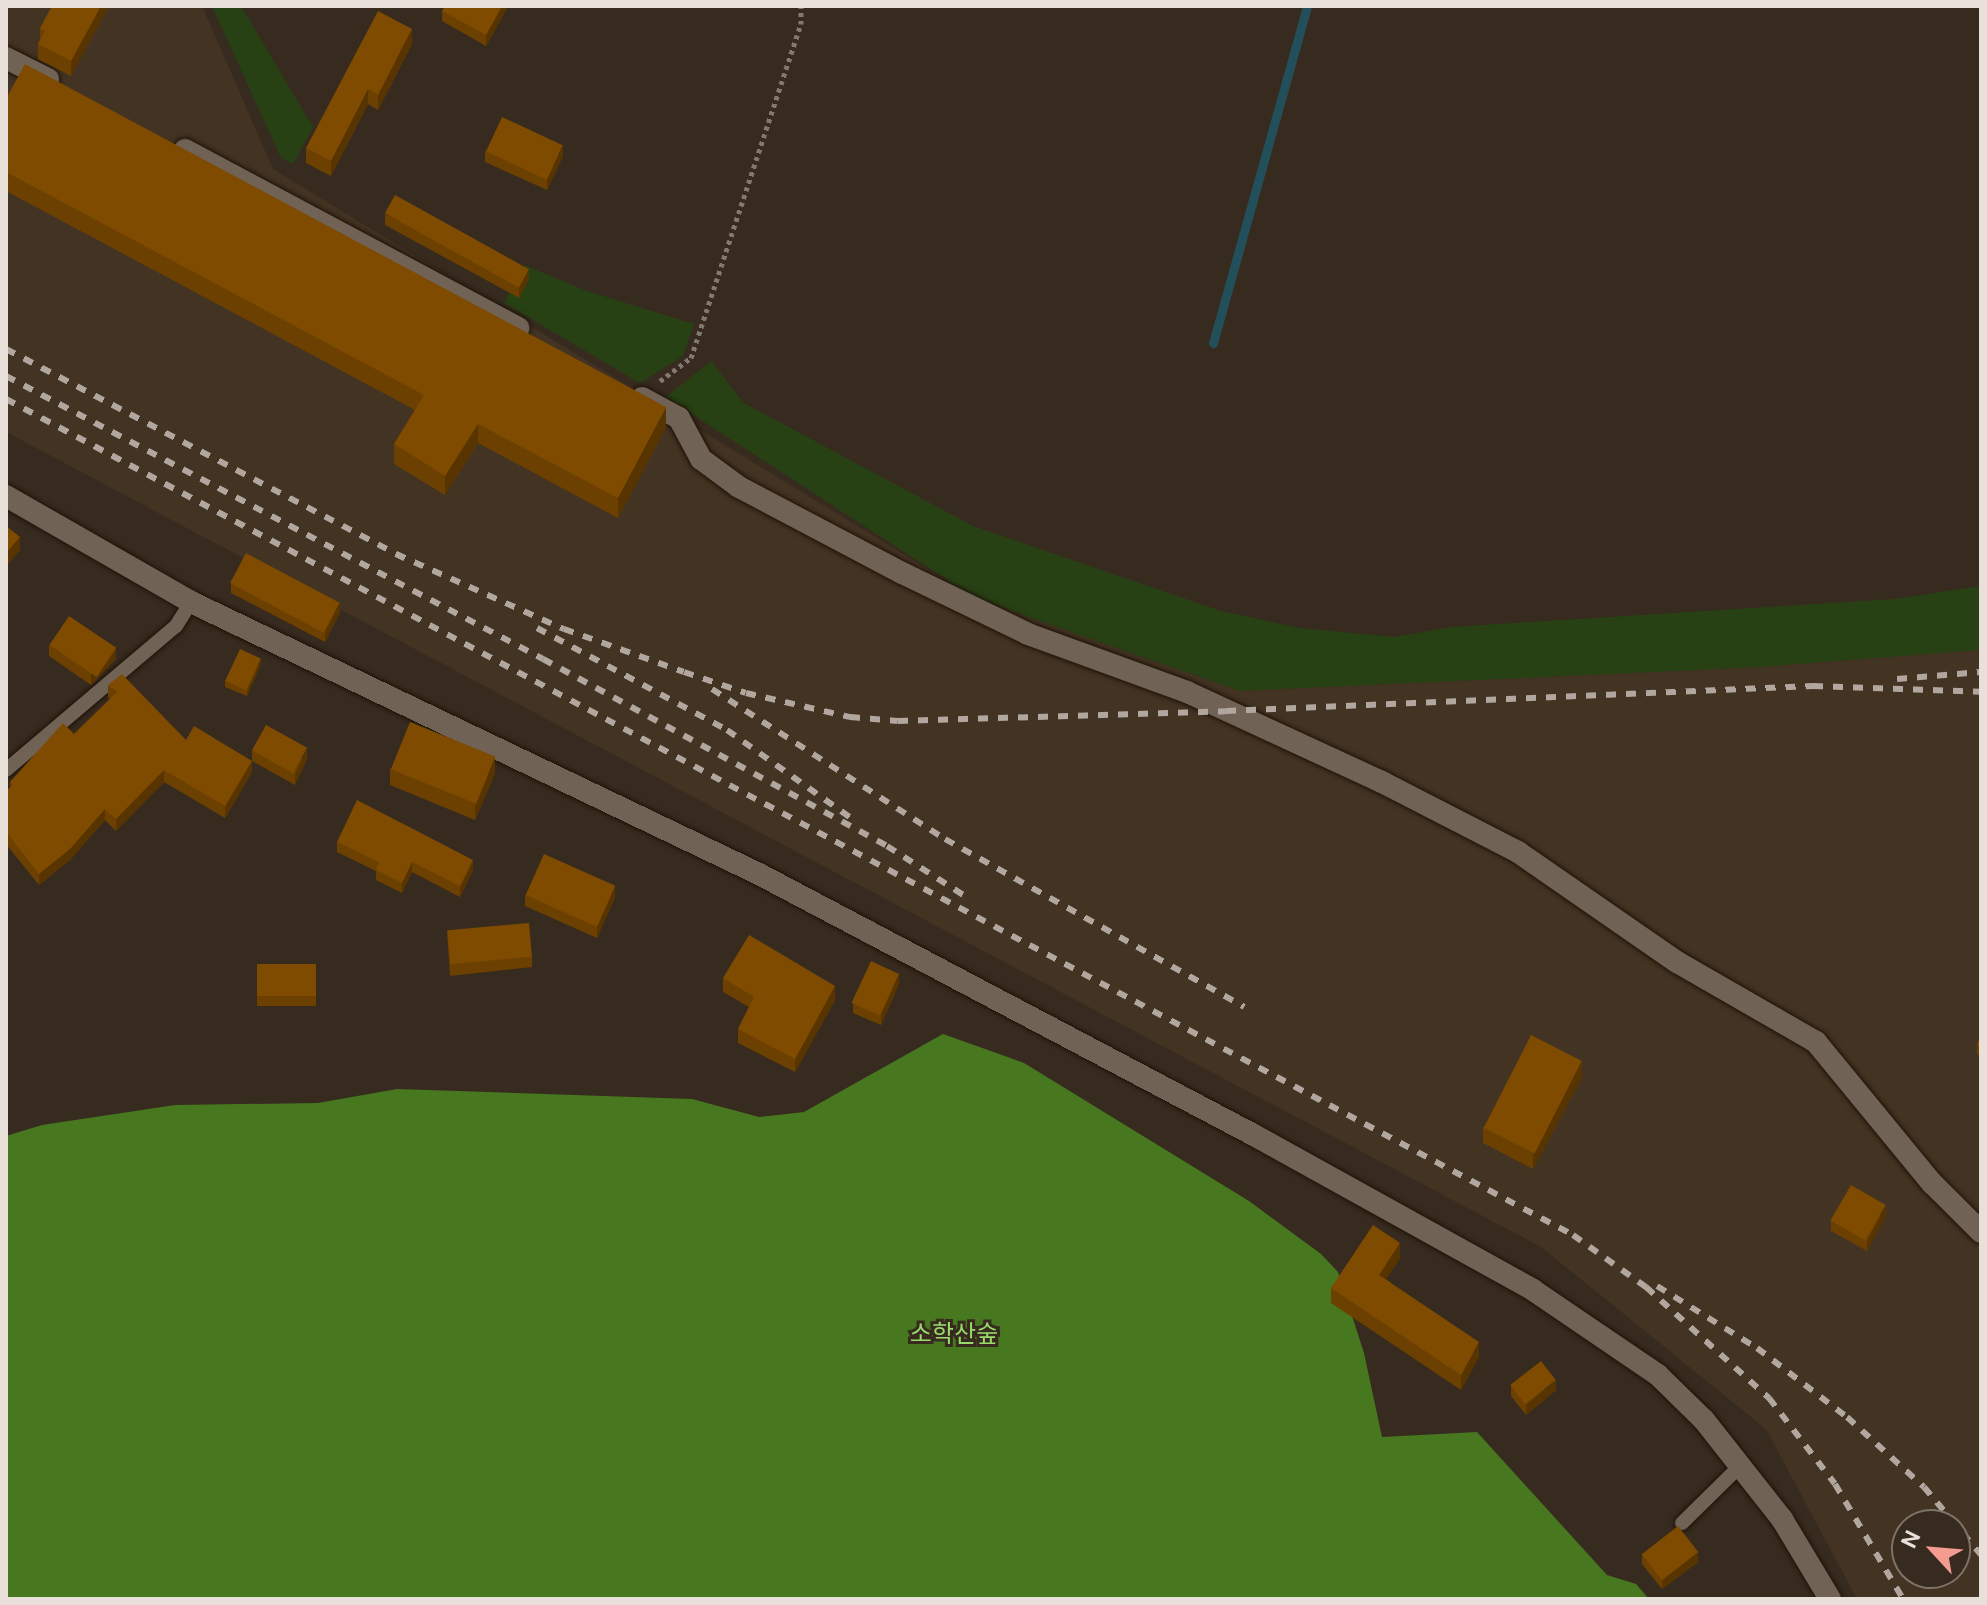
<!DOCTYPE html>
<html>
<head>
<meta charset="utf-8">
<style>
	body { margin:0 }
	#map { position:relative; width:1987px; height:1605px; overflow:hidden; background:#372b1f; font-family:"DM Sans","Noto Sans KR",sans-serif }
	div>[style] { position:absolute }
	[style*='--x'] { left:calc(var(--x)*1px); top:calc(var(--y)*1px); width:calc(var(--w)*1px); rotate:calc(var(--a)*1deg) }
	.built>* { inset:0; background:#433322 }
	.green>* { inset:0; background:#284114 }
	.forest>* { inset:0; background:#47771f }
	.stream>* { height:9px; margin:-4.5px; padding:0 4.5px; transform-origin:4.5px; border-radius:4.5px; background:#234f5a }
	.path>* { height:5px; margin-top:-2.5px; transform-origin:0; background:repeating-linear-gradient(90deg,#83786f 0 4px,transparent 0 8px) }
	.roads { filter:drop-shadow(0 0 2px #1e1308) drop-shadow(0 0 2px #1e1308) }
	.service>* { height:14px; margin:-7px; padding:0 7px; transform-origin:7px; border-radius:7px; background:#706255 }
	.minor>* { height:22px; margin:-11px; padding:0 11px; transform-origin:11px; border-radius:11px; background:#706255 }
	.tertiary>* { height:22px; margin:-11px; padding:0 11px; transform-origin:11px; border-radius:11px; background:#706255 }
	.rail>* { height:6px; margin-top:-3px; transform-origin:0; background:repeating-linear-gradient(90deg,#b1a79f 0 10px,transparent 0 20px) }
	.wall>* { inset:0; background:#6c4000; transform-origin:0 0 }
	.shaded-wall>* { inset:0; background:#583400 }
	.building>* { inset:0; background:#7e4b00; transform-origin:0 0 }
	span { translate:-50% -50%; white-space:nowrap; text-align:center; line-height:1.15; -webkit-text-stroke:6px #372b1f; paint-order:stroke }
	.park-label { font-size:24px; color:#99db6b }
	.frame { position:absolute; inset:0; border:8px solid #e8e0d9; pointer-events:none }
	.north { position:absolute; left:1891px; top:1509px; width:80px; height:80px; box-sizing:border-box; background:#372b1f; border:2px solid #7e7369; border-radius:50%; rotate:296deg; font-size:22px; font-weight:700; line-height:32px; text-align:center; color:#e8e0d9 }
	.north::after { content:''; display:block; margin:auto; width:28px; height:36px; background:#f59c92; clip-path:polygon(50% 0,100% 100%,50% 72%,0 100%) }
</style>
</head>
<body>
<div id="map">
	<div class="built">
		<div style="clip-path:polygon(evenodd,6px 6px,202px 6px,273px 169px,975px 598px,1240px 691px,1760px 667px,1981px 650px,1981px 1599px,1857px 1599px,1766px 1429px,1541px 1247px,6px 432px,6px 6px,1907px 1525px,1955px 1525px,1955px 1573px,1907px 1573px,1907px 1525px)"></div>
	</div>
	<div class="green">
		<div style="clip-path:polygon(212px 6px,241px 6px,313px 127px,293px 164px,281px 158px)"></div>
		<div style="clip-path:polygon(524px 265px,587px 291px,694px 324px,683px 356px,640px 383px,504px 303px)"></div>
		<div style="clip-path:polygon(711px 361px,744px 403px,973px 526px,1221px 611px,1300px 628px,1394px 637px,1452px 627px,1894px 599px,1981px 586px,1981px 650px,1760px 667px,1240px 691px,975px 598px,666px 397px)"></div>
	</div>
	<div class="forest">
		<div style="clip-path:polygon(943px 1034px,1024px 1063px,1249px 1201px,1321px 1254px,1338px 1272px,1364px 1353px,1382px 1437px,1477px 1432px,1607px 1575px,1636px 1584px,1649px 1599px,6px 1599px,6px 1136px,42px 1125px,175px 1105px,318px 1103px,397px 1089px,692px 1099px,759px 1117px,804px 1112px)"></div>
	</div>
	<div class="stream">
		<div style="--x:1213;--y:343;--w:350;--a:-74.4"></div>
	</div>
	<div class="path">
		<div style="--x:660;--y:381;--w:39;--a:-37"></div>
		<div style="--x:691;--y:358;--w:352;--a:-71.8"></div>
		<div style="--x:801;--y:24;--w:18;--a:-90"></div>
	</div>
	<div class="roads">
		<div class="service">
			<div style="--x:6;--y:770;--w:223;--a:-40.3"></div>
			<div style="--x:176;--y:626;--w:28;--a:-58"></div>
			<div style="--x:1682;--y:1523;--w:84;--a:-44.5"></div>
		</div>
		<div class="minor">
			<div style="--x:6;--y:58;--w:47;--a:26.6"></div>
			<div style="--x:185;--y:150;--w:378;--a:28.1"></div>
			<div style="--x:642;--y:398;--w:42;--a:28.4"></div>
			<div style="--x:679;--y:418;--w:47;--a:61.8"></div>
			<div style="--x:701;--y:459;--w:47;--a:36.4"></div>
			<div style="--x:739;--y:487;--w:184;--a:27.8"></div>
			<div style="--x:902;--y:573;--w:140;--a:25.8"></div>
			<div style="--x:1028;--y:634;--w:169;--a:20"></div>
			<div style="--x:1187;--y:692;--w:215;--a:24.8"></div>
			<div style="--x:1382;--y:782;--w:153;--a:27.2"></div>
			<div style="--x:1518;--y:852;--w:193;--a:34.7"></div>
			<div style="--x:1677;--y:962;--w:160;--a:29.9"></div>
			<div style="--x:1816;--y:1042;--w:183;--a:50.6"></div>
			<div style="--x:1932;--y:1183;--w:69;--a:45"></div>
		</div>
		<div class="tertiary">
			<div style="--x:6;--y:496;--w:213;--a:29.8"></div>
			<div style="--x:191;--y:602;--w:630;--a:25.59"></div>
			<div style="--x:759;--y:874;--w:557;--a:27.81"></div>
			<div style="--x:1252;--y:1134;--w:321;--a:29"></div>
			<div style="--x:1533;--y:1290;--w:151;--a:34.2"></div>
			<div style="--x:1658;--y:1375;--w:64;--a:44.4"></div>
			<div style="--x:1704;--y:1420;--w:126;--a:51.8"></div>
			<div style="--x:1782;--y:1519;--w:93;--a:59"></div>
		</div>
	</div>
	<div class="rail">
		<div style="--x:6;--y:349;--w:452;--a:27.7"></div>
		<div style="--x:6;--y:376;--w:607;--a:27.79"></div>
		<div style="--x:543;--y:659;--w:392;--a:28.5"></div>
		<div style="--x:887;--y:846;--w:96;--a:32.7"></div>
		<div style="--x:6;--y:399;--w:1776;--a:28.08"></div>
		<div style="--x:1573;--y:1235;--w:90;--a:35.5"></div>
		<div style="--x:1646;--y:1287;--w:166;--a:42.1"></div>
		<div style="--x:1769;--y:1398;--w:108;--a:52.5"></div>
		<div style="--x:1835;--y:1484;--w:134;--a:59.4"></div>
		<div style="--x:396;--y:554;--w:184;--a:24.1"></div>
		<div style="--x:564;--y:629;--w:127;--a:19.7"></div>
		<div style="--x:684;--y:672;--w:65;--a:18.7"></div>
		<div style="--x:746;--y:693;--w:107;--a:13"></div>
		<div style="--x:850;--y:717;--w:48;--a:4.8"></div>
		<div style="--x:898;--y:721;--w:328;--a:-1.7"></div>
		<div style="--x:1226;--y:711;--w:588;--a:-2.44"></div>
		<div style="--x:1813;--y:686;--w:168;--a:2"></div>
		<div style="--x:537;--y:628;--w:216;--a:28.2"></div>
		<div style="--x:727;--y:730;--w:152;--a:35.4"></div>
		<div style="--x:1897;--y:679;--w:84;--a:-4.8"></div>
		<div style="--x:712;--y:689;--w:277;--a:32.8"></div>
		<div style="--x:945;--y:839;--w:343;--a:29.3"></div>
		<div style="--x:1657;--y:1286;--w:118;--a:31.8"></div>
		<div style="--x:1757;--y:1348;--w:113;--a:37.5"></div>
		<div style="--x:1847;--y:1417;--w:104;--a:42.3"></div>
		<div style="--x:1924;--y:1487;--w:89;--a:50"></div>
	</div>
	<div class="wall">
		<div style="clip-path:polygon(109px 6px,71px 76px,38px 59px,38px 44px,40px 40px,40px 28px)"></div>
		<div style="clip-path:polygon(508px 6px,486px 46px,442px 21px,442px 11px)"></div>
		<div style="clip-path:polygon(412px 44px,378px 110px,368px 104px,331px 176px,306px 163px,306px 148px)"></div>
		<div style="clip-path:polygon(6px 99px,666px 427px,618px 518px,478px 443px,445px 495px,394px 464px,394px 444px,415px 410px,6px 191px)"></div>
		<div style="clip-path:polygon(485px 151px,563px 156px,547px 190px,485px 162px)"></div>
		<div style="clip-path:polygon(385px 214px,529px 278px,519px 298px,385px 225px)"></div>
		<div style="clip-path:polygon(231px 583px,340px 612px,325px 642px,231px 593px)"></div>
		<div style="clip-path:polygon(49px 645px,116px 659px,91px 685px,49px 656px)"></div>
		<div style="clip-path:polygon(261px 664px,247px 696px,225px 687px,225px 681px)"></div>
		<div style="clip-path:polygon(108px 685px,186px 740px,252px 772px,225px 818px,164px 782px,116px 831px,105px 820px,70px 860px,39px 885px,6px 844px,6px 791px,10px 788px,10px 782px,74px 734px,110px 699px,108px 697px)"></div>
		<div style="clip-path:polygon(252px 750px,307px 759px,295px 785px,252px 761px)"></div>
		<div style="clip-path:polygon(390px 769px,495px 773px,475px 820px,390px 785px)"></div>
		<div style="clip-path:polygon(337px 842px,473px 870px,460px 897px,412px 872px,402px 893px,376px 880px,376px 871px,337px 852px)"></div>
		<div style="clip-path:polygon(525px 895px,615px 897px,597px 938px,525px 906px)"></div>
		<div style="clip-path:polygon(447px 932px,532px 957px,532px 967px,450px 976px)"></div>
		<div style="left:257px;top:964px;width:59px;height:42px"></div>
		<div style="clip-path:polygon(723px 978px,835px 1000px,795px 1072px,738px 1043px,738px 1029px,749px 1007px,723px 992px)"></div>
		<div style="clip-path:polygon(899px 984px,881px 1025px,853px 1013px,853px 1003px)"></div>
		<div style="clip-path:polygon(1981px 1036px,1981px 1057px,1977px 1054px,1977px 1044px)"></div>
		<div style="clip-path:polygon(1582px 1077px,1533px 1169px,1483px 1143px,1483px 1127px)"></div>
		<div style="clip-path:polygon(1886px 1215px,1867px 1251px,1831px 1231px,1831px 1221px)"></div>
		<div style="clip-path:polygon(1400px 1258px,1386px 1279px,1479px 1357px,1461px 1390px,1331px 1303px,1331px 1288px)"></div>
		<div style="clip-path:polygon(1511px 1386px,1556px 1390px,1526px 1415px,1511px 1396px)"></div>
		<div style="clip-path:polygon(1642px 1554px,1698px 1562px,1662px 1589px,1642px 1564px)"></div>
	</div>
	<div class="shaded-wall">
		<div style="clip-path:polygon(101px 6px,109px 6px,71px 76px,71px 61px)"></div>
		<div style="clip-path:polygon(502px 6px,508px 6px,486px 46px,486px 35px)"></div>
		<div style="clip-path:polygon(412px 29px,412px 44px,378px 110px,378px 95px)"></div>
		<div style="clip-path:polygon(368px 89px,368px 104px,331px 176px,331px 161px)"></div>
		<div style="clip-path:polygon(563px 145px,563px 156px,547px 190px,547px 180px)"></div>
		<div style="clip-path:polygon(529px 268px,529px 278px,519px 298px,519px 288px)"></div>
		<div style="clip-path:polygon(666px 407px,666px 427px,618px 518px,618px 498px)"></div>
		<div style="clip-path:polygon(478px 424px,478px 443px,445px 495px,445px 476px)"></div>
		<div style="clip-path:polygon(20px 537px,20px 550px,6px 567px,6px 553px)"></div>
		<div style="clip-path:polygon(340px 602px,340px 612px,325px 642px,325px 632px)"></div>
		<div style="clip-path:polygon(116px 648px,116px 659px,91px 685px,91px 675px)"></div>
		<div style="clip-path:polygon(261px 659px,261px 664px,247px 696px,247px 691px)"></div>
		<div style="clip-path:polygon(307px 748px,307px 759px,295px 785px,295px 775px)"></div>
		<div style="clip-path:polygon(495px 757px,495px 773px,475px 820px,475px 805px)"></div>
		<div style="clip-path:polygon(252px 761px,252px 772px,225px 818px,225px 806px)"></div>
		<div style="clip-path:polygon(164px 770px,164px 782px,116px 831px,116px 819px)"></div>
		<div style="clip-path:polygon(105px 809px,105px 820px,70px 860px,39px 885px,39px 874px)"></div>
		<div style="clip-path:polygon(473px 860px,473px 870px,460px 897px,460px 886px)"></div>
		<div style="clip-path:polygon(412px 862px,412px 872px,402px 893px,402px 883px)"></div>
		<div style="clip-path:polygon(615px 886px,615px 897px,597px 938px,597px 927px)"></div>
		<div style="clip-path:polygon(899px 974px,899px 984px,881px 1025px,881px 1015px)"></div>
		<div style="clip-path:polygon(835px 986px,835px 1000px,795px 1072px,795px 1059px)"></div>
		<div style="clip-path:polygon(1582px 1061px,1582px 1077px,1533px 1169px,1533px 1154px)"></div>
		<div style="clip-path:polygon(1886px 1205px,1886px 1215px,1867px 1251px,1867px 1241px)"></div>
		<div style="clip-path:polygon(1400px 1243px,1400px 1258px,1379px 1290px,1379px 1275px)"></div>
		<div style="clip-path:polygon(1479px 1342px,1479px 1357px,1461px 1390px,1461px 1375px)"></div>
		<div style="clip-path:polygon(1556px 1380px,1556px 1390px,1526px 1415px,1526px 1405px)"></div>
		<div style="clip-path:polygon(1698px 1552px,1698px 1562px,1662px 1589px,1662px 1579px)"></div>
	</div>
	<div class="building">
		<div style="clip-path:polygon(52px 6px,101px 6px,71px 61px,38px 44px,45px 31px,40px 28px)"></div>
		<div style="clip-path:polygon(445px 6px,502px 6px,486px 35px,442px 11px)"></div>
		<div style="clip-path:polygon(378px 11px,412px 29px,378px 95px,368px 89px,331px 161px,306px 148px)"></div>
		<div style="clip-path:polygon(25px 64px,666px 407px,618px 498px,478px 424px,445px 476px,394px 444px,424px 395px,6px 172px,6px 99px)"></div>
		<div style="left:502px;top:117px;width:67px;height:38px;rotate:25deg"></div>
		<div style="left:395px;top:195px;width:153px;height:21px;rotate:29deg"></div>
		<div style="clip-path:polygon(6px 526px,20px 537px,6px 553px)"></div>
		<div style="left:246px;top:553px;width:106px;height:34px;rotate:28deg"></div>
		<div style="left:69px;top:616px;width:57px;height:35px;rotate:34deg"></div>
		<div style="left:240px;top:649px;width:23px;height:35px;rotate:25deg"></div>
		<div style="clip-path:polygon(122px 674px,186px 740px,194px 726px,252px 761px,225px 806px,164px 770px,116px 819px,105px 809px,70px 849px,39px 874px,6px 832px,6px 791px,13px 785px,10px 782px,63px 723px,74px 734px,117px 692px,108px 685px)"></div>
		<div style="left:410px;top:722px;width:92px;height:51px;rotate:22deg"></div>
		<div style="left:266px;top:725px;width:47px;height:29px;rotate:29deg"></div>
		<div style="clip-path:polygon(357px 800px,473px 860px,460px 886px,412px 862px,402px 883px,376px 870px,379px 862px,337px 842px)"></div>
		<div style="left:544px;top:854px;width:78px;height:45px;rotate:24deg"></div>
		<div style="left:529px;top:923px;width:34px;height:82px;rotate:85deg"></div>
		<div style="clip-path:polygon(749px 935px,835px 986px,795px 1059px,738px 1029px,754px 997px,723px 978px)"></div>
		<div style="left:871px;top:961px;width:31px;height:46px;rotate:25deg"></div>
		<div style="left:257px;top:964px;width:59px;height:32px"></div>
		<div style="left:1531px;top:1035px;width:57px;height:104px;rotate:27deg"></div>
		<div style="clip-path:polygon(1981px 1036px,1981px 1047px,1977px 1044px)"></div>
		<div style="left:1851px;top:1185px;width:40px;height:41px;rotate:30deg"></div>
		<div style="clip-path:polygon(1373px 1225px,1400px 1243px,1379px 1275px,1479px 1342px,1461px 1375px,1331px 1288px)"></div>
		<div style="left:1541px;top:1361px;width:24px;height:39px;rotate:52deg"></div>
		<div style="left:1678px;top:1526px;width:33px;height:46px;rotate:52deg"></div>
	</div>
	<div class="park-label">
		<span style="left:954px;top:1334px">소학산숲</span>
	</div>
	<div class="frame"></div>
	<div class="north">N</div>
</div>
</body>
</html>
